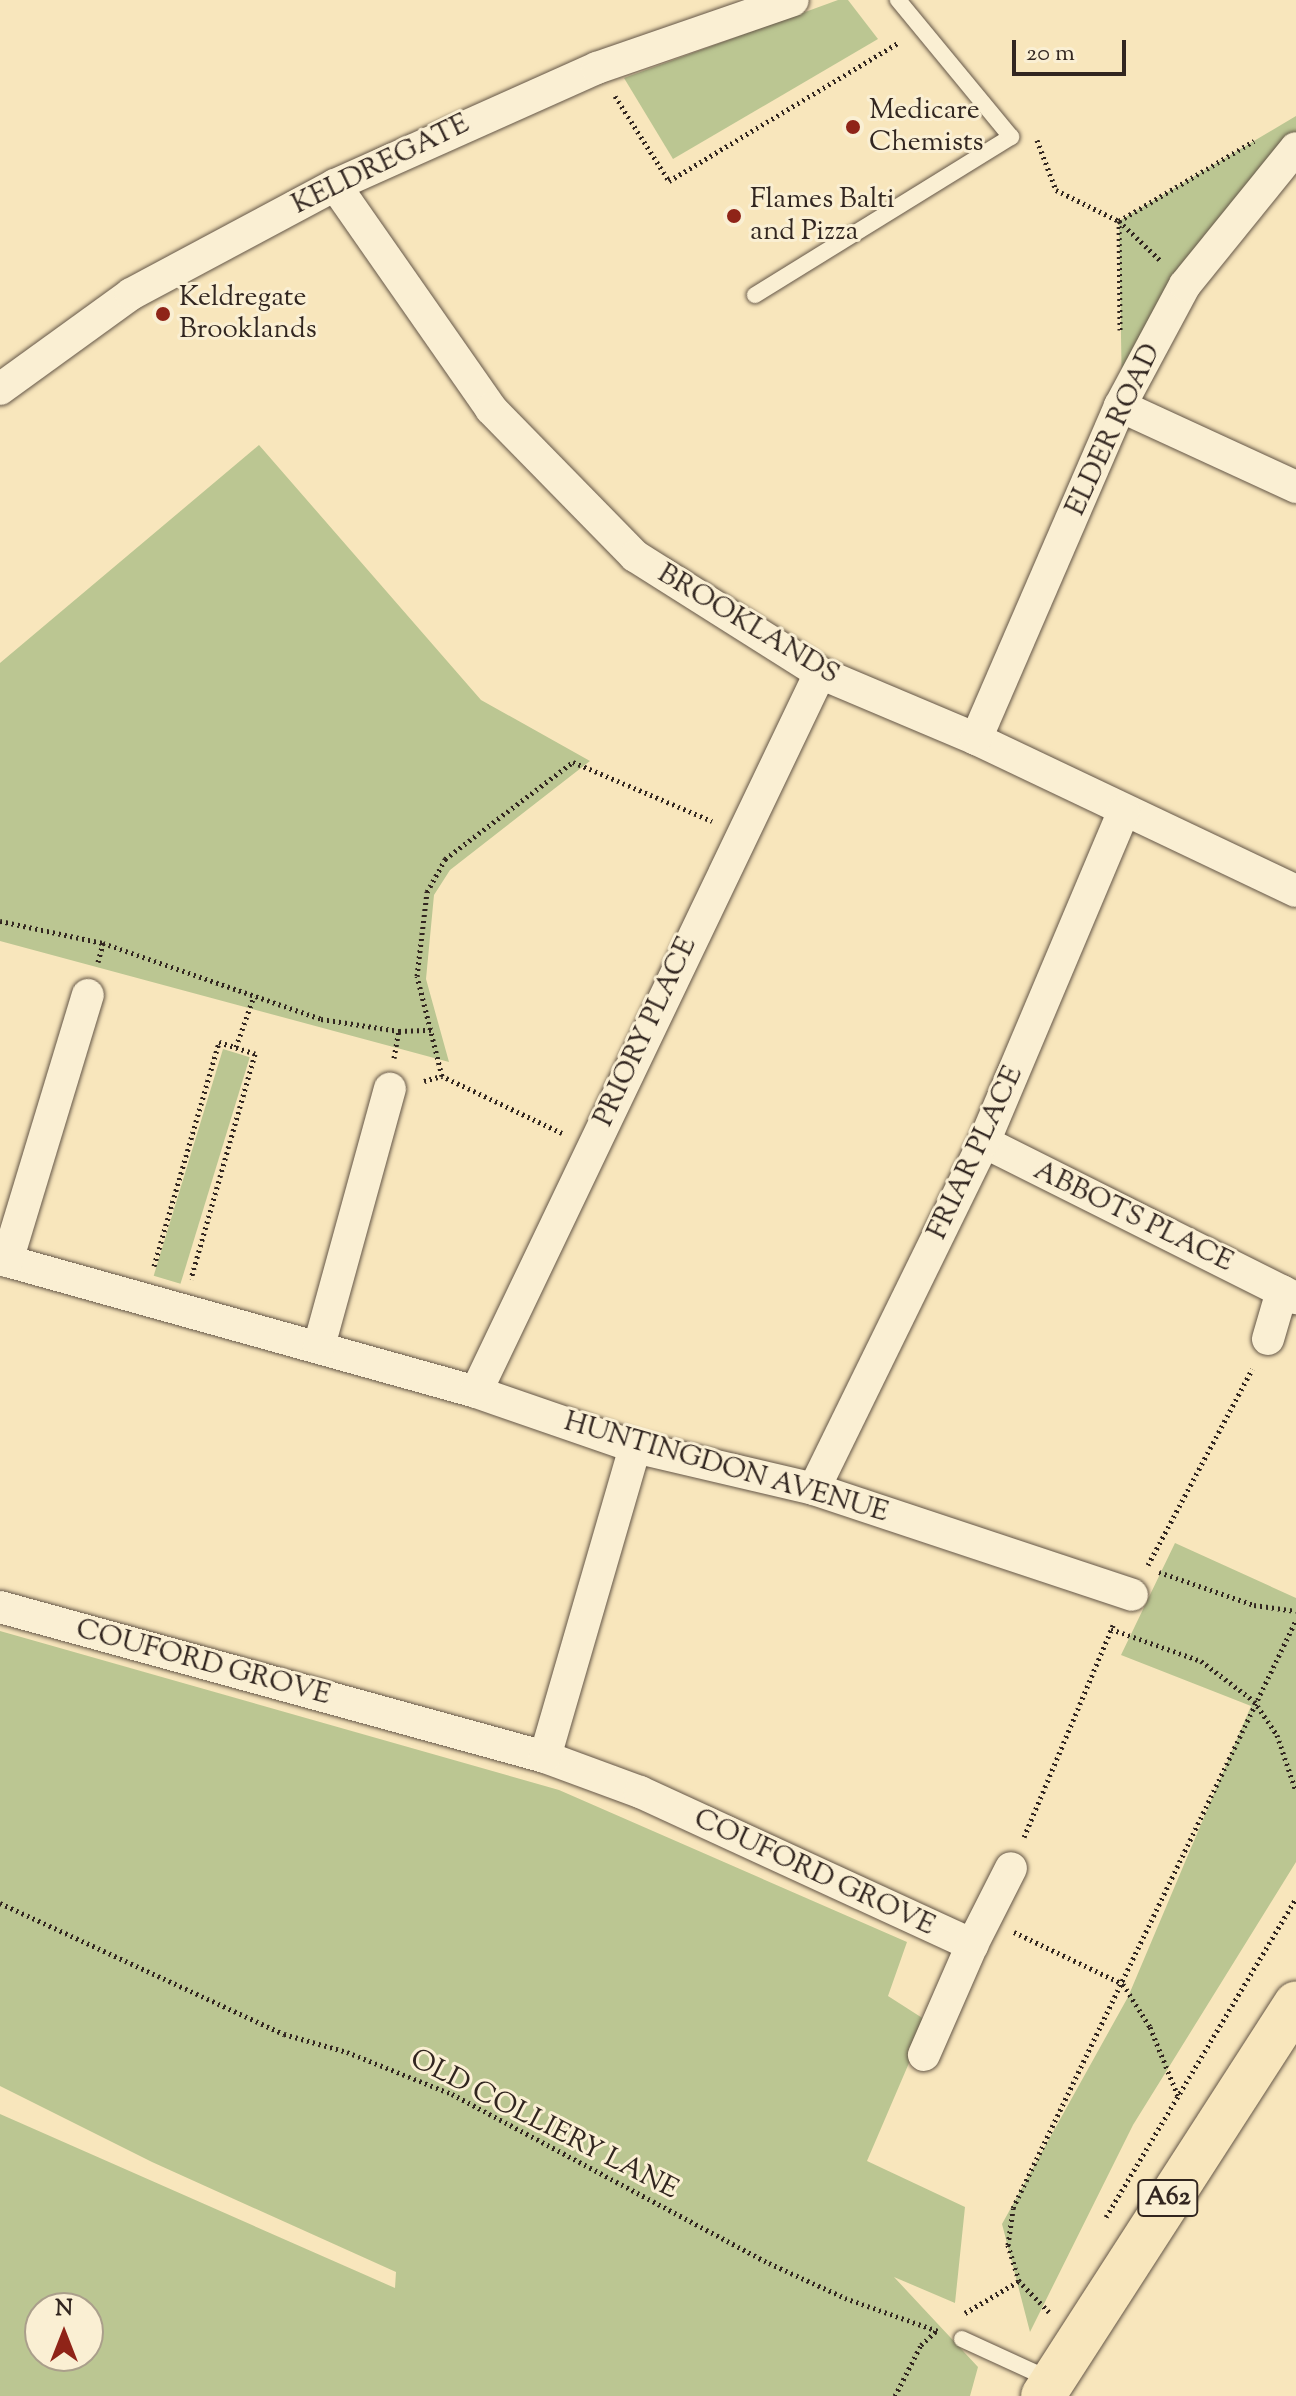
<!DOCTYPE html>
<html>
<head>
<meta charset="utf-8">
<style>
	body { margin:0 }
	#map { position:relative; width:1296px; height:2396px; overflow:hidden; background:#f8e6bc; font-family:"Sorts Mill Goudy",serif }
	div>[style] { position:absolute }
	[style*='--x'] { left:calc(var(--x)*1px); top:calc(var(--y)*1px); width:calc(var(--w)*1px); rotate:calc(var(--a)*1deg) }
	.green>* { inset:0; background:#bbc692; transform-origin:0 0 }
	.path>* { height:5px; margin-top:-2.5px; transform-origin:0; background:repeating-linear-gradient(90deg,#322620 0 2px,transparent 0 6px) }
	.roads { filter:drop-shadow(0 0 2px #645647) drop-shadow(0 0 2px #645647) }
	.lane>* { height:16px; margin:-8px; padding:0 8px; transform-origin:8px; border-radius:8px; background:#faefd3 }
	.street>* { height:32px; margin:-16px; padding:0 16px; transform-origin:16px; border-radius:16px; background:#faefd3 }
	.primary>* { height:44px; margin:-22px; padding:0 22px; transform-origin:22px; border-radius:22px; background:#f8e6bc }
	.dots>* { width:22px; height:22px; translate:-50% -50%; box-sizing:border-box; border:4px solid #faefd3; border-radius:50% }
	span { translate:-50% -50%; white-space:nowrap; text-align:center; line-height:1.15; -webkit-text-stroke:6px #faefd3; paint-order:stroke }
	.shield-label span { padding:2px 6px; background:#faefd3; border:2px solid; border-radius:6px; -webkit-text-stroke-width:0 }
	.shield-label { font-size:26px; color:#322620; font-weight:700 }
	.poi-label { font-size:28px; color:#322620 }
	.left { translate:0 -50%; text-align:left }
	.street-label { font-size:28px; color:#322620 }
	.north { position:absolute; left:24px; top:2292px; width:80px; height:80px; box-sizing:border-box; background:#faefd3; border:2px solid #aa9f8b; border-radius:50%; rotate:0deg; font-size:22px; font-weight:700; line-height:32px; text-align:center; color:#322620 }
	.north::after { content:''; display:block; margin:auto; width:28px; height:36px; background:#8f2418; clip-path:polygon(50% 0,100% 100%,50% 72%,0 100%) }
	.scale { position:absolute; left:1012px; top:40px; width:114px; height:36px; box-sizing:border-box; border:4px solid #322620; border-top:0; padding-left:10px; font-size:24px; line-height:28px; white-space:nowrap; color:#322620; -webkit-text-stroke:6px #faefd3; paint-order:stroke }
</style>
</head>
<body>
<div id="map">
	<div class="green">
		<div style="clip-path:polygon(838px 0,848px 0,878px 39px,673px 159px,624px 78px)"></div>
		<div style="clip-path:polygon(1296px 116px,1296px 148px,1122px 394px,1119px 221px)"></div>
		<div style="clip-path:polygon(259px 445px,481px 700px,590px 761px,450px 870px,434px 895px,426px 979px,449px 1062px,0 941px,0 663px)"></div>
		<div style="left:223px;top:1049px;width:28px;height:237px;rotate:17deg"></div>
		<div style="clip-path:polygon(1175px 1543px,1296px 1598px,1296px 1862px,1133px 2125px,1030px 2332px,1002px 2224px,1128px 1997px,1251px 1706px,1121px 1655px)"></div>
		<div style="clip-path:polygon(evenodd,0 1631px,559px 1790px,907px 1942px,888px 1996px,927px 2021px,867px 2161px,965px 2207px,955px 2303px,894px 2277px,978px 2367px,970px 2396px,0 2396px,0 2114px,395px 2288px,396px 2272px,152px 2162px,0 2086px,0 1631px,40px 2308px,88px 2308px,88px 2356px,40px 2356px,40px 2308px)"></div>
	</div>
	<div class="path">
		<div style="--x:615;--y:96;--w:101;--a:57.6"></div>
		<div style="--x:669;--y:181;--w:269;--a:-31.1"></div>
		<div style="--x:1037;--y:140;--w:53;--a:69.2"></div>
		<div style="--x:1056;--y:190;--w:70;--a:26.2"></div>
		<div style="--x:1119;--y:221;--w:58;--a:43.6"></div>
		<div style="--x:1120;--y:330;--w:109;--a:-90.5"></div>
		<div style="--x:1119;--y:221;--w:157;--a:-30.7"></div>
		<div style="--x:0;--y:921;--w:105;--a:12.1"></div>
		<div style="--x:103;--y:943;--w:231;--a:19.2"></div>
		<div style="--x:321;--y:1019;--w:79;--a:8.7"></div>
		<div style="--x:399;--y:1031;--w:33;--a:-2"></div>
		<div style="--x:98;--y:962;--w:20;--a:-75"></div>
		<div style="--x:236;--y:1047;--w:54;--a:-70.6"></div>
		<div style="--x:394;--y:1058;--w:27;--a:-80"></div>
		<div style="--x:424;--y:1081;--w:19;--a:-16"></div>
		<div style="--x:562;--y:1133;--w:133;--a:-154.6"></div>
		<div style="--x:442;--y:1076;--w:103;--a:-104"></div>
		<div style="--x:417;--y:976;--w:85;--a:-83.2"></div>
		<div style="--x:427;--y:892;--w:38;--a:-61"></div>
		<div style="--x:445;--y:859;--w:161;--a:-37.2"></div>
		<div style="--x:573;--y:762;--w:151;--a:23"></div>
		<div style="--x:154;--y:1266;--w:233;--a:-73.8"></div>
		<div style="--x:219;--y:1042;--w:38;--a:18"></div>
		<div style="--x:255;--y:1054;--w:234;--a:105.9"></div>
		<div style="--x:1148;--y:1565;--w:222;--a:-62"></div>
		<div style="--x:1159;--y:1572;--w:101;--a:19.2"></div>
		<div style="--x:1254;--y:1605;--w:42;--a:8.1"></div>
		<div style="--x:1111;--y:1629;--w:96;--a:19.6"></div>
		<div style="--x:1201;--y:1661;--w:66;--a:37"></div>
		<div style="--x:1254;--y:1701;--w:41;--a:55.9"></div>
		<div style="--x:1277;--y:1735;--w:59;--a:71.3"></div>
		<div style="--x:1024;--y:1837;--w:230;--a:-67.2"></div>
		<div style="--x:0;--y:1903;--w:313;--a:24.8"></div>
		<div style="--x:284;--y:2034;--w:66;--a:15.9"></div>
		<div style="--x:347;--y:2052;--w:113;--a:21.8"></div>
		<div style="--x:452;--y:2094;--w:359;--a:28.1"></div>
		<div style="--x:769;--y:2263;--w:84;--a:24.7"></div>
		<div style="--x:845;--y:2298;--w:99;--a:19.5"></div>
		<div style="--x:1014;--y:1932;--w:121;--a:25.5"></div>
		<div style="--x:1123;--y:1984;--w:51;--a:57.9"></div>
		<div style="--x:1150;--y:2027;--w:74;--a:67.9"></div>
		<div style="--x:1106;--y:2217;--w:371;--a:-59.2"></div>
		<div style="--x:1049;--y:2312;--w:43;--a:-134.1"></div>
		<div style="--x:1019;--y:2281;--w:38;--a:-107"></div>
		<div style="--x:1008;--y:2245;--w:37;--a:-82"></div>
		<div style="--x:1013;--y:2208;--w:653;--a:-64.3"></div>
		<div style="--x:965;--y:2313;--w:63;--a:-30.7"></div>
		<div style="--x:895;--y:2396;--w:57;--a:-63"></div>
		<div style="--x:921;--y:2345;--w:21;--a:-43"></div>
	</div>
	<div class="roads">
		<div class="lane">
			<div style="--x:755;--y:295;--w:301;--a:-31.7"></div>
			<div style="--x:1011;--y:137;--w:178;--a:-129.5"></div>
			<div style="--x:962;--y:2339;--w:98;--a:24.7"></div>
		</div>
		<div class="street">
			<div style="--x:335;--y:185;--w:273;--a:55.1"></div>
			<div style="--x:491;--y:409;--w:206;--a:45.6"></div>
			<div style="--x:635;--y:556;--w:219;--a:32.3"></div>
			<div style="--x:820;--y:673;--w:169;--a:22.9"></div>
			<div style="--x:976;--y:739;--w:354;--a:25.4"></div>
			<div style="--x:0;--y:389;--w:162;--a:-35.9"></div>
			<div style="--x:131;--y:294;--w:231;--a:-28.1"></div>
			<div style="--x:335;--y:185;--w:287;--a:-24.1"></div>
			<div style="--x:597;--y:68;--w:207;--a:-19.1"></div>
			<div style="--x:1120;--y:406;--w:194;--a:24.7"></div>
			<div style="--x:976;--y:739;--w:363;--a:-66.6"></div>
			<div style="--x:1120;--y:406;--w:137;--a:-61.8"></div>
			<div style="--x:1185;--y:285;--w:176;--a:-51"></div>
			<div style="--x:984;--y:1142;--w:349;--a:26.6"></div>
			<div style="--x:0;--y:1259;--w:494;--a:15.6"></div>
			<div style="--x:476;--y:1392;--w:168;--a:19.1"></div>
			<div style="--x:635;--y:1447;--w:184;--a:13.2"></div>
			<div style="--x:814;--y:1489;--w:335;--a:18.4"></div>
			<div style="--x:7;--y:1261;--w:278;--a:-73.1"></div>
			<div style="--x:1268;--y:1339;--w:50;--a:-73.7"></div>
			<div style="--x:319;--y:1346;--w:267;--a:-74.6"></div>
			<div style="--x:476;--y:1392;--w:797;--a:-64.43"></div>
			<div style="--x:814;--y:1489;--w:386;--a:-63.9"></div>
			<div style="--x:984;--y:1142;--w:359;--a:-67.1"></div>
			<div style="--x:0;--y:1607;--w:565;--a:15.39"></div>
			<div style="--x:545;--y:1757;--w:101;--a:20.2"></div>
			<div style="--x:640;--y:1792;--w:366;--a:24.7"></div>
			<div style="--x:972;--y:1945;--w:120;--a:113.6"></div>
			<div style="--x:545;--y:1757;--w:323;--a:-73.8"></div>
			<div style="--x:972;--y:1945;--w:86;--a:-63.1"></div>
		</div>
		<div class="primary">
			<div style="--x:1043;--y:2396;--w:467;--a:-57.2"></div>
		</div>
	</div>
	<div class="dots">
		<div style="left:853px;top:127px;background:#8f2418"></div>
		<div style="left:734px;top:216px;background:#8f2418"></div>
		<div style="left:163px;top:314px;background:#8f2418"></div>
	</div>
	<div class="shield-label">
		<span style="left:1168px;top:2198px">A62</span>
	</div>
	<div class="poi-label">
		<span class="left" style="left:869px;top:127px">Medicare<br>Chemists</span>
		<span class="left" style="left:750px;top:216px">Flames Balti<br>and Pizza</span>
		<span class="left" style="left:179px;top:314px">Keldregate<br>Brooklands</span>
	</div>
	<div class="street-label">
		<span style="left:381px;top:165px;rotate:-26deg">KELDREGATE</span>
		<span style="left:1114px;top:430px;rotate:-65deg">ELDER ROAD</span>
		<span style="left:748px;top:625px;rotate:31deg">BROOKLANDS</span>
		<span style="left:646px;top:1032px;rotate:-65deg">PRIORY PLACE</span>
		<span style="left:976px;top:1153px;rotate:-65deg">FRIAR PLACE</span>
		<span style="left:1133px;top:1217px;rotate:26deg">ABBOTS PLACE</span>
		<span style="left:726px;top:1468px;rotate:16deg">HUNTINGDON AVENUE</span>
		<span style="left:203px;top:1663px;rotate:15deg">COUFORD GROVE</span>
		<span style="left:814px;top:1873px;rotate:25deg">COUFORD GROVE</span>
		<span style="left:544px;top:2125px;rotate:27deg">OLD COLLIERY LANE</span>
	</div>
	<div class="north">N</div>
	<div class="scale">20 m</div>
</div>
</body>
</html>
